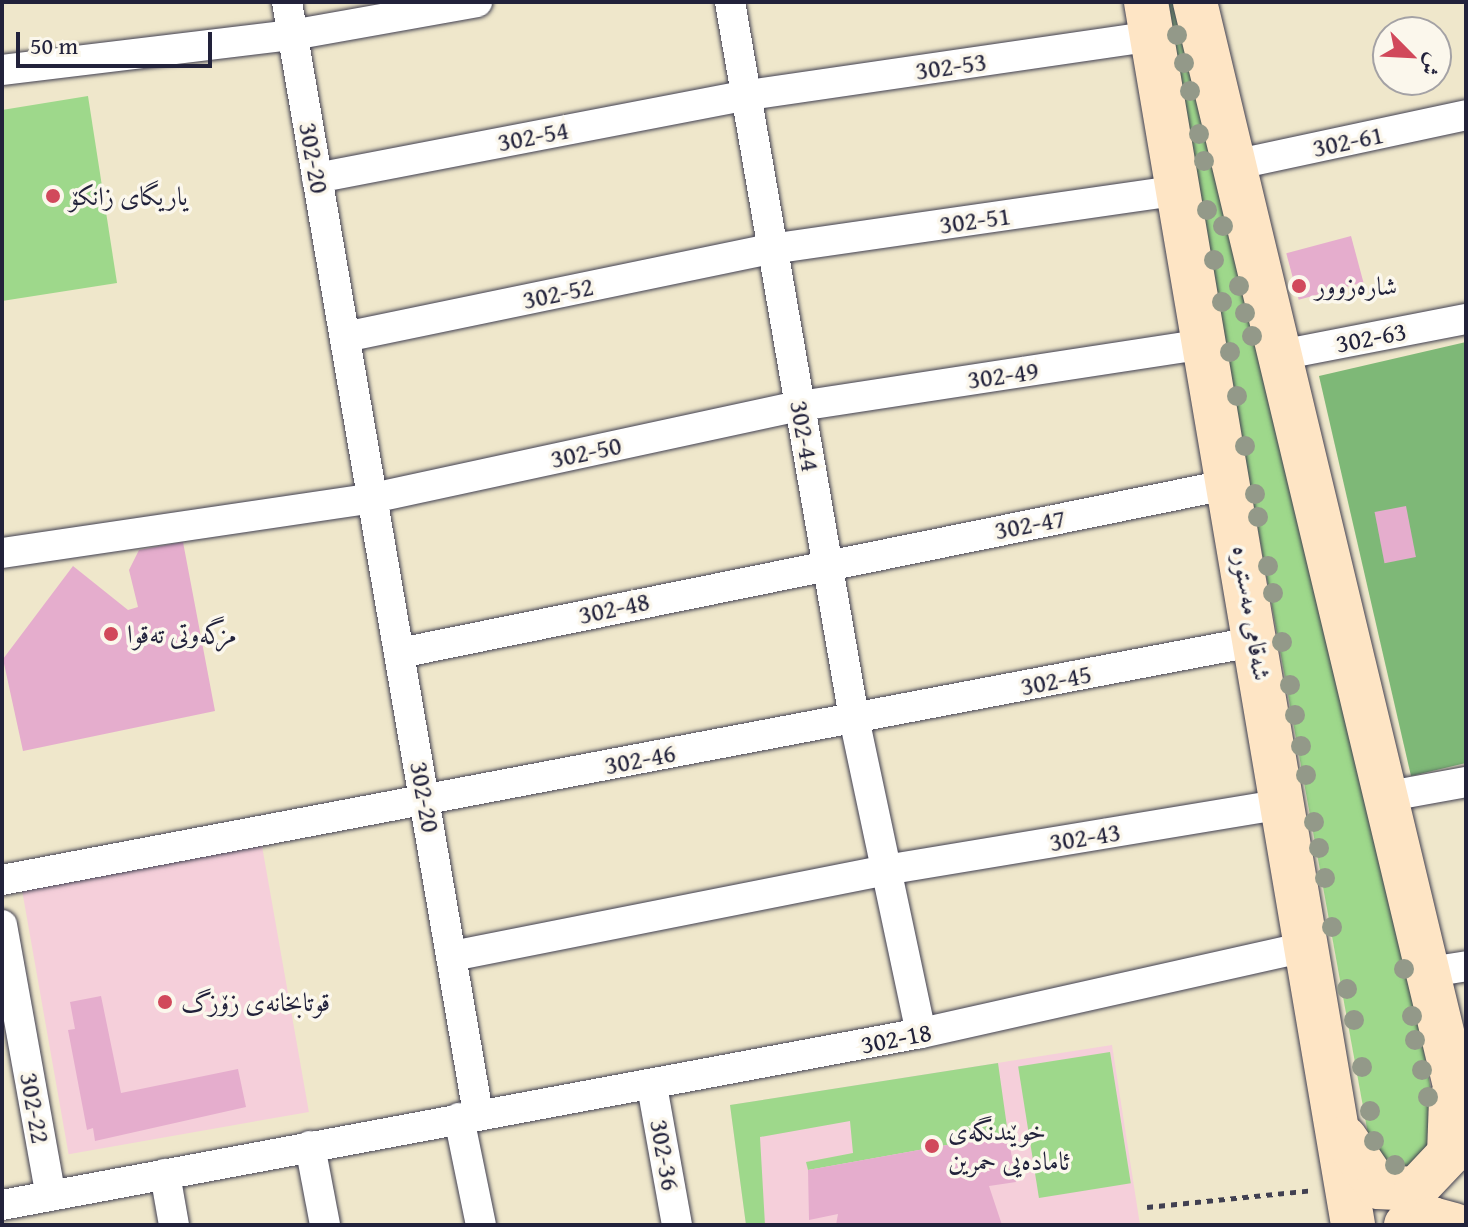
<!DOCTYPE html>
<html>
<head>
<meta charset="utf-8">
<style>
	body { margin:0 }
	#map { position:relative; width:1468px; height:1227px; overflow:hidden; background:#efe7cb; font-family:"Gentium Book Plus",Amiri,serif }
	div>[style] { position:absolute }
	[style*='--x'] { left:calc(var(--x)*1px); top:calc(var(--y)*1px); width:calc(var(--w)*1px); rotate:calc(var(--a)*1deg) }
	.built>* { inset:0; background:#f5cfda; transform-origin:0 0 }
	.green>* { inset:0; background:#9ed88b; transform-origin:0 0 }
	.forest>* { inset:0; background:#7eb877 }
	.building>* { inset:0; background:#e5adcd; transform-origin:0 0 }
	.path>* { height:5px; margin-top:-2.5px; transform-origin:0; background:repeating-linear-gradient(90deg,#414051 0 6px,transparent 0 12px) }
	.roads { filter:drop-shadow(0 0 2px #414051) drop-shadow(0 0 2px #414051) }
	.street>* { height:30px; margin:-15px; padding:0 15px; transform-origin:15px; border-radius:15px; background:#fff }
	.secondary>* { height:44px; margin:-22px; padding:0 22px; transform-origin:22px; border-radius:22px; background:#fee5c5 }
	.trees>* { width:20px; height:20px; margin:-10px; border-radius:50%; background:#939989 }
	.dots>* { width:22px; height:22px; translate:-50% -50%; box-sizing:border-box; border:4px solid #fbf7ec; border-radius:50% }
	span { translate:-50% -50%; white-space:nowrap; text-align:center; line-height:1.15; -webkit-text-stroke:7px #fbf7ec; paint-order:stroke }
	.street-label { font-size:26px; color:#22223b }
	.poi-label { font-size:26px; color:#22223b }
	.left { translate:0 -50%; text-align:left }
	.frame { position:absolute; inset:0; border:4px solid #22223b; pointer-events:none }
	.north { position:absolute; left:1372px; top:16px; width:80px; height:80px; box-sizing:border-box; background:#fbf7ec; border:2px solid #a4a2a5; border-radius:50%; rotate:114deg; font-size:22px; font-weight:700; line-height:32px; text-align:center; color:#22223b }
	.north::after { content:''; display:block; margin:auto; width:28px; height:36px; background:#d1495b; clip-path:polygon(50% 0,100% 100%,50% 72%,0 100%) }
	.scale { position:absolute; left:16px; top:32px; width:196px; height:36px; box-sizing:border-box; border:4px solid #22223b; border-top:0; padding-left:10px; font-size:24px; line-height:28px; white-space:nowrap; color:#22223b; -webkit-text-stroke:6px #fbf7ec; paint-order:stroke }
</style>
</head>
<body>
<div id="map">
	<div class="built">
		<div style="left:262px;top:846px;width:270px;height:244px;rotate:80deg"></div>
		<div style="clip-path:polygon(1112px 1045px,1140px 1225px,746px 1225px,730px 1105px)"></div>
	</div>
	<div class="green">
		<div style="clip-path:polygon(1162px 2px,1181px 2px,1417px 1014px,1436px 1117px,1424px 1167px,1388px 1170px,1368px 1134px)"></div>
		<div style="clip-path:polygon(88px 96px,117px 283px,2px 301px,2px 110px)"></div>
		<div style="left:1110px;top:1052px;width:133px;height:93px;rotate:81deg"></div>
		<div style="clip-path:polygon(998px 1063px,1008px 1134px,808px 1170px,806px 1162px,853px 1153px,850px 1121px,760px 1137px,765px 1225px,746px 1225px,730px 1105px)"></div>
	</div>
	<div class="forest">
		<div style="clip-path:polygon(1466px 342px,1466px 763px,1411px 776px,1319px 376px)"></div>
	</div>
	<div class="building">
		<div style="left:1351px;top:236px;width:48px;height:67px;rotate:75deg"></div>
		<div style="left:1406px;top:506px;width:52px;height:32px;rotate:79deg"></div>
		<div style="clip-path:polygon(183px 542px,215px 711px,23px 751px,3px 659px,73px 566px,128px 610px,138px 607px,129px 570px,139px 550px)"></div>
		<div style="clip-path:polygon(101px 996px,121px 1093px,238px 1069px,246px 1107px,95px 1141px,93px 1128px,87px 1130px,68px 1030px,75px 1029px,70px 1002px)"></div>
		<div style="clip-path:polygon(1008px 1134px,1016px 1182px,989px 1186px,1002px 1225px,836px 1225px,838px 1214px,809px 1220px,808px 1170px)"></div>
	</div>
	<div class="path">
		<div style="--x:1147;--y:1207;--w:167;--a:-5.8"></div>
	</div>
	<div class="roads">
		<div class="street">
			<div style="--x:287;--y:2;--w:1128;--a:80.25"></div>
			<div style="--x:730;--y:2;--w:727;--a:80.17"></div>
			<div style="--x:854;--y:718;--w:322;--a:78"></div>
			<div style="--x:2;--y:70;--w:292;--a:-6.9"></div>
			<div style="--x:292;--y:35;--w:188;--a:-10.1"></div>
			<div style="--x:1229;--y:166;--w:242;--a:-12.1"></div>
			<div style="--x:317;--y:178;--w:440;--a:-10.9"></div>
			<div style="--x:749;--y:95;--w:407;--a:-8.3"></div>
			<div style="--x:345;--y:337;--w:435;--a:-11.7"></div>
			<div style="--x:771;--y:249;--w:412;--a:-8.2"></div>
			<div style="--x:1275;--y:356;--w:195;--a:-11"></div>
			<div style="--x:2;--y:553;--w:375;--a:-8.4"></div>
			<div style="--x:373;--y:498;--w:437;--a:-12.2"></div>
			<div style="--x:800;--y:406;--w:412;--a:-8.7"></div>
			<div style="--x:400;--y:653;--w:848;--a:-11.5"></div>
			<div style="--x:1389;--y:796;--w:78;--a:-10.3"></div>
			<div style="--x:2;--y:880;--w:1278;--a:-10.78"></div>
			<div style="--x:2;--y:925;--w:275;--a:79.8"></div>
			<div style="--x:452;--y:956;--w:441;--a:-11.2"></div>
			<div style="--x:885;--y:870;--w:404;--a:-9.4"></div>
			<div style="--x:1430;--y:972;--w:36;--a:-9"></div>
			<div style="--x:652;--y:1086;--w:141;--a:79.8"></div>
			<div style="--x:459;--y:1118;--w:109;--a:78.4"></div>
			<div style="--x:310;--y:1146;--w:80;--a:79.2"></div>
			<div style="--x:165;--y:1174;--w:52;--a:80"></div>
			<div style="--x:2;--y:1205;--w:935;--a:-10.6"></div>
			<div style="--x:921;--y:1033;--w:399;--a:-12.6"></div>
		</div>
		<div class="secondary">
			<div style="--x:1146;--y:2;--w:1240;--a:80.39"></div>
			<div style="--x:1195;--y:2;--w:1162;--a:76.51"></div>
			<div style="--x:1345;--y:1138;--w:59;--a:56"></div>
			<div style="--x:1378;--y:1187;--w:38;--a:3"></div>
			<div style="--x:1416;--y:1189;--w:48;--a:-46.7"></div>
			<div style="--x:1449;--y:1154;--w:55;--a:-87.9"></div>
			<div style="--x:1406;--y:1225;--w:27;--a:-13"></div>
			<div style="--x:1432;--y:1219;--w:23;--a:15"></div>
		</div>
	</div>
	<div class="trees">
		<div style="left:1177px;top:35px"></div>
		<div style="left:1184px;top:63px"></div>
		<div style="left:1190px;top:91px"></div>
		<div style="left:1199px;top:134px"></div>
		<div style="left:1204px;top:161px"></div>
		<div style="left:1207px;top:210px"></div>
		<div style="left:1223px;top:226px"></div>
		<div style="left:1214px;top:260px"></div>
		<div style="left:1239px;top:286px"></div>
		<div style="left:1222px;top:302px"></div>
		<div style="left:1245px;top:313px"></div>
		<div style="left:1252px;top:336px"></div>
		<div style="left:1230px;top:352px"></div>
		<div style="left:1237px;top:396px"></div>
		<div style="left:1245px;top:446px"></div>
		<div style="left:1255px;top:494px"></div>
		<div style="left:1258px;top:517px"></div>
		<div style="left:1268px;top:566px"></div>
		<div style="left:1273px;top:593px"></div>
		<div style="left:1282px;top:642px"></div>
		<div style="left:1290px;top:685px"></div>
		<div style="left:1295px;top:715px"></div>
		<div style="left:1301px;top:746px"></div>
		<div style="left:1306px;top:775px"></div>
		<div style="left:1314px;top:822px"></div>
		<div style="left:1319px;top:848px"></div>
		<div style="left:1325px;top:878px"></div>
		<div style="left:1332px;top:927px"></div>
		<div style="left:1404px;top:969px"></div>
		<div style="left:1347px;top:989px"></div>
		<div style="left:1412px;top:1016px"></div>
		<div style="left:1354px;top:1020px"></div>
		<div style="left:1415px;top:1040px"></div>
		<div style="left:1362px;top:1067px"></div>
		<div style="left:1422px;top:1070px"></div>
		<div style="left:1428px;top:1097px"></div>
		<div style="left:1370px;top:1111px"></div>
		<div style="left:1374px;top:1141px"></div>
		<div style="left:1395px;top:1165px"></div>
	</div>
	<div class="dots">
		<div style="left:53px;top:196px;background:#d1495b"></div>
		<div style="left:1299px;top:286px;background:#d1495b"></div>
		<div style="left:111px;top:634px;background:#d1495b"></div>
		<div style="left:165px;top:1002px;background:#d1495b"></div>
		<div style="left:932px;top:1146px;background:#d1495b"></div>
	</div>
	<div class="street-label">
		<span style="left:951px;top:66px;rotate:-8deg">302-53</span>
		<span style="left:533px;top:136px;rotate:-11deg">302-54</span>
		<span style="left:1348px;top:141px;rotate:-12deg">302-61</span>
		<span style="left:314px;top:158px;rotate:80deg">302-20</span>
		<span style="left:975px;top:220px;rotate:-8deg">302-51</span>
		<span style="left:558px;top:293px;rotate:-12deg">302-52</span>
		<span style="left:1371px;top:337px;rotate:-11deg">302-63</span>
		<span style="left:1003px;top:375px;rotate:-8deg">302-49</span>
		<span style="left:805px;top:436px;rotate:80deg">302-44</span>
		<span style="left:586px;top:452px;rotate:-12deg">302-50</span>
		<span style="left:1030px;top:524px;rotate:-11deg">302-47</span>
		<span style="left:614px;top:608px;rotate:-12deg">302-48</span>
		<span style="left:1252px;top:613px;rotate:81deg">شەقامی مەستورە</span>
		<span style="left:1056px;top:680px;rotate:-11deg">302-45</span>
		<span style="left:640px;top:759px;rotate:-11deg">302-46</span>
		<span style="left:425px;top:797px;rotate:80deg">302-20</span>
		<span style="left:1085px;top:837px;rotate:-9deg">302-43</span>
		<span style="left:896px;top:1038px;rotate:-11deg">302-18</span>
		<span style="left:35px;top:1108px;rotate:80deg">302-22</span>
		<span style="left:665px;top:1155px;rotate:80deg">302-36</span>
	</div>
	<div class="poi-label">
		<span class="left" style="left:69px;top:196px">یاریگای زانکۆ</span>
		<span class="left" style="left:1315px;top:286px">شارەزوور</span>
		<span class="left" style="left:127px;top:634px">مزگه‌وتی ته‌قوا</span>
		<span class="left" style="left:181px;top:1002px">قوتابخانه‌ی زۆزگ</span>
		<span class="left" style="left:948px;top:1146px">خوێندنگەی<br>ئامادەیی حمرین</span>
	</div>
	<div class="frame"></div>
	<div class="north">ش</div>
	<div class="scale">50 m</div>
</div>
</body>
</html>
